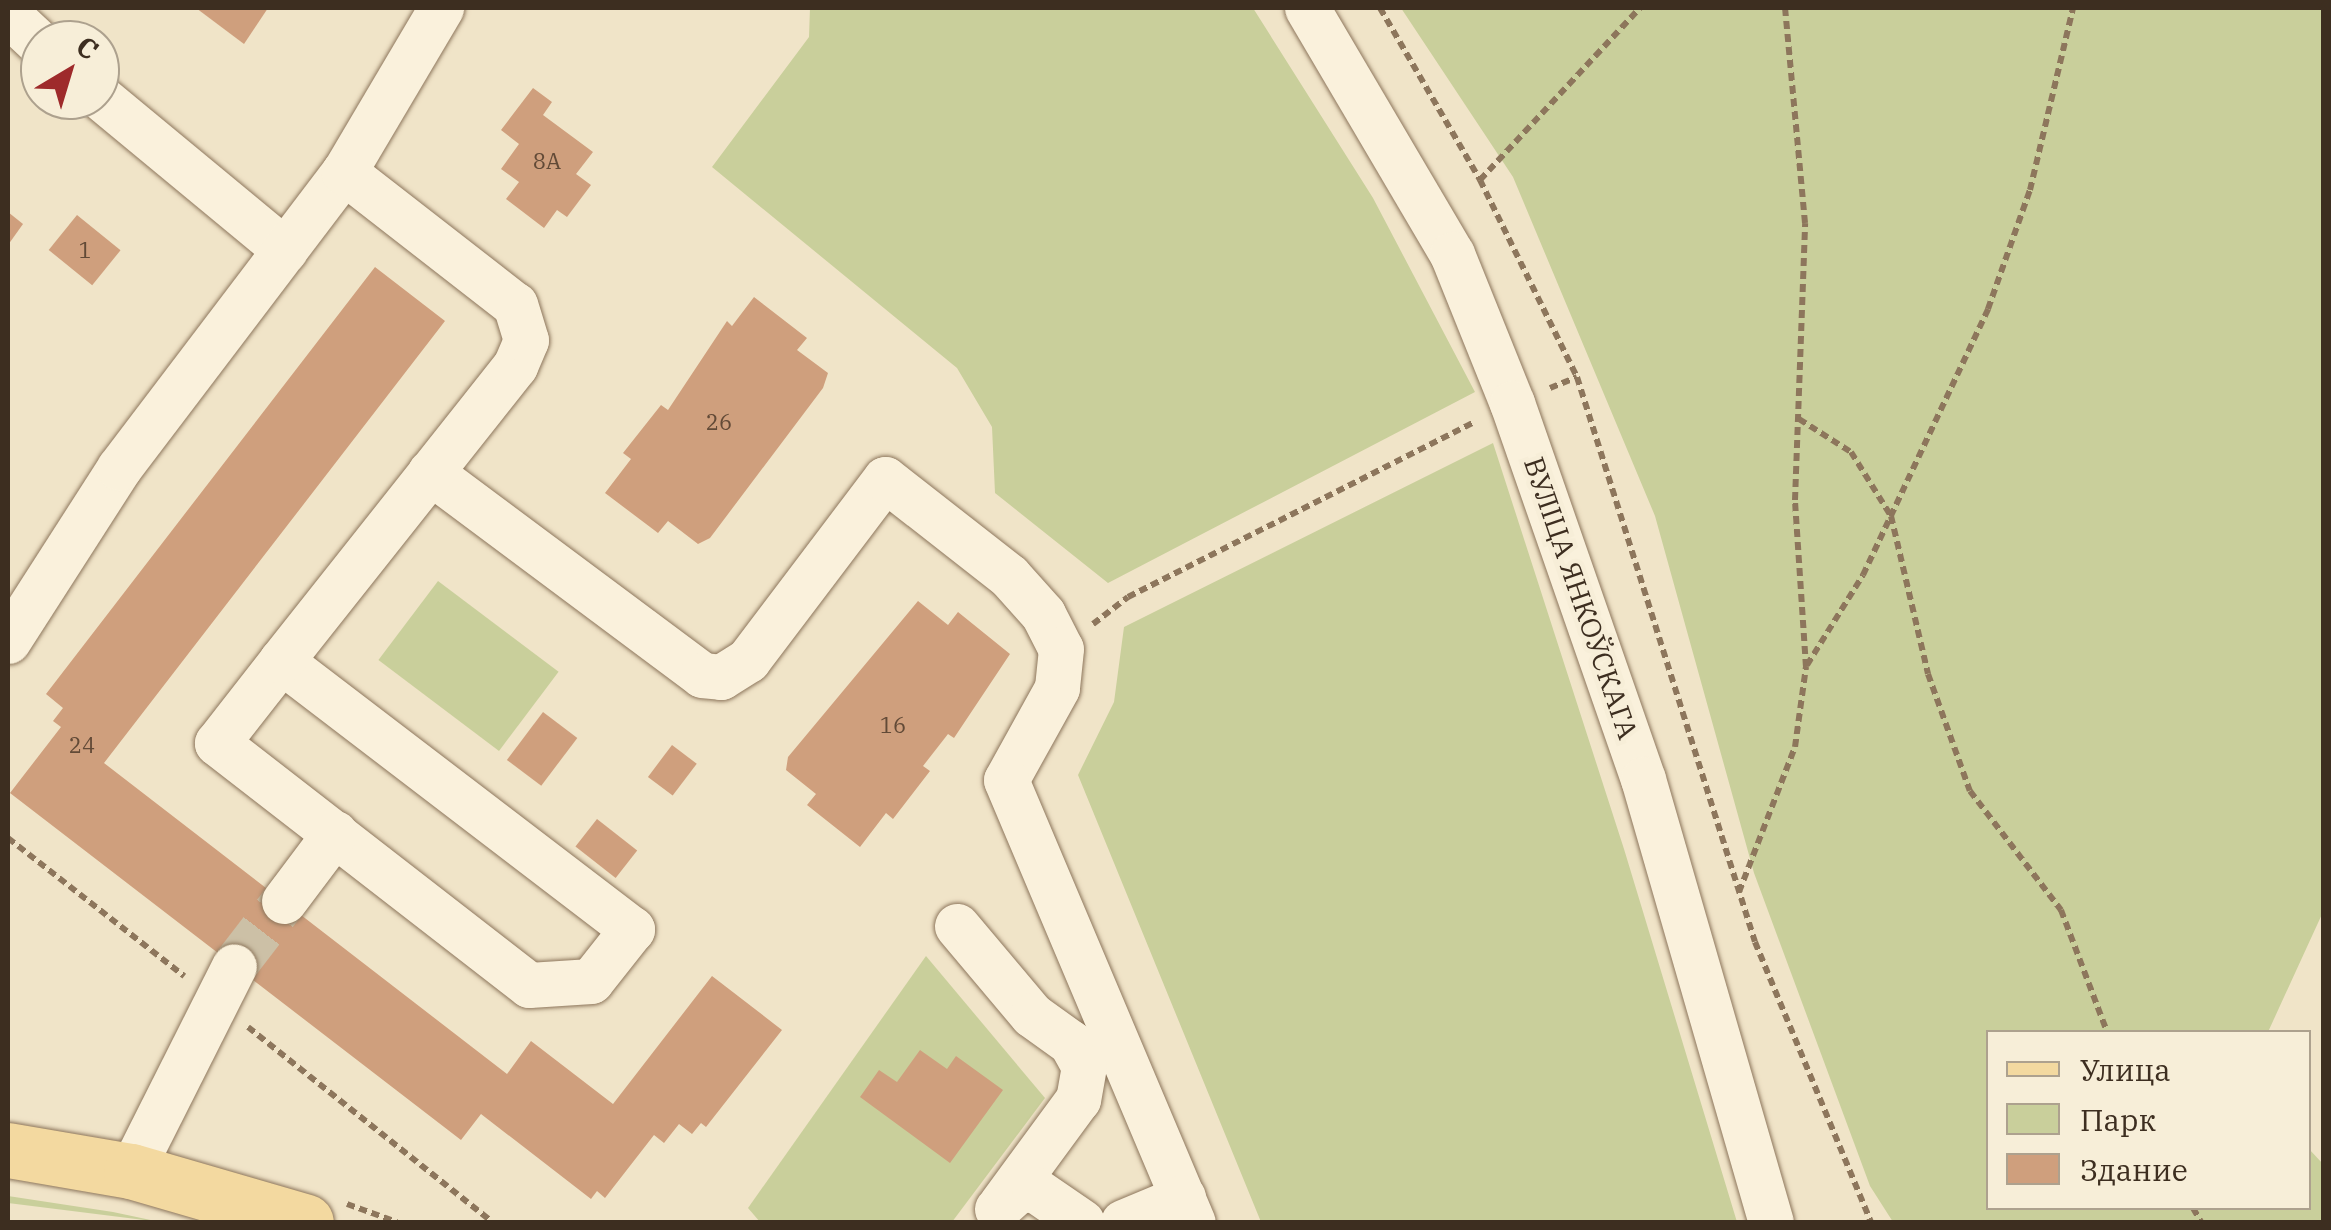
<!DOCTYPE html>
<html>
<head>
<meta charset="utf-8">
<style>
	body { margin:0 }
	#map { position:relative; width:2331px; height:1230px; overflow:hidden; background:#f0e4c8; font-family:"IBM Plex Serif",serif }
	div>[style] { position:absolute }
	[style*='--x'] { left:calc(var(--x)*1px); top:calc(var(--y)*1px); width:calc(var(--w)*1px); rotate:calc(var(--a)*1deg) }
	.green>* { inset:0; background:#c9cf9b; transform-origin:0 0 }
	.building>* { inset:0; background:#cf9f7d; transform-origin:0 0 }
	.minor-tunnel>* { height:45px; margin-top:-22.5px; transform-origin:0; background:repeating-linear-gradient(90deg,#ccc0a6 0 45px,transparent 0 67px) }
	.path>* { height:6px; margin-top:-3px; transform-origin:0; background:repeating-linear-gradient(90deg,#8d765c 0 8px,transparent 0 13px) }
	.roads { filter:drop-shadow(0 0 2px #8d765c) drop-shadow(0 0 2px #8d765c) }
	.minor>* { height:45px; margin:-22.5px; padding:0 22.5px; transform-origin:22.5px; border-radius:22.5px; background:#faf1dc }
	.major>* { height:55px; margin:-27.5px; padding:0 27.5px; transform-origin:27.5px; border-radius:27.5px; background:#f3d9a0 }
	span { translate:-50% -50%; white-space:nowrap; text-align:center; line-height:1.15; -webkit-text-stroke:9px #f7eed8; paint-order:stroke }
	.number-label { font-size:22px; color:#624a37 }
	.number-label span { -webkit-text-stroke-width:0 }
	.street-label { font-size:28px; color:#3d2e20 }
	.frame { position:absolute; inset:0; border:10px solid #3d2e20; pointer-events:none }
	.legend { position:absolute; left:1986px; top:1030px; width:325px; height:180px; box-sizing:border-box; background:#f7eed8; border:2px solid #ada18e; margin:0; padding:12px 18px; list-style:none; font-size:30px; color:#3d2e20 }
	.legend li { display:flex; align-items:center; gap:20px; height:50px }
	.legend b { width:50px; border:2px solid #ada18e }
	.north { position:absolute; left:20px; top:20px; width:100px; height:100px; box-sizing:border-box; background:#f7eed8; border:2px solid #ada18e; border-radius:50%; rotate:38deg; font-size:28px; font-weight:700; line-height:40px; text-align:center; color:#3d2e20 }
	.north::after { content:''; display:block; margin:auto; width:35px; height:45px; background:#9e2a2b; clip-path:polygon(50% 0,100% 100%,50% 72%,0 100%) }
</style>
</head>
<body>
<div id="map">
	<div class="green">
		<div style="clip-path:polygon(810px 8px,1253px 8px,1373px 198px,1475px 392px,1108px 583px,995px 493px,992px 427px,957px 368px,712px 167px,809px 37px)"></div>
		<div style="clip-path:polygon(1401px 8px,2323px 8px,2323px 912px,2268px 1032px,1988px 1032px,1988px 1208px,2308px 1208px,2309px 1149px,2323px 1164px,2323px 1222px,1893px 1222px,1870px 1186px,1754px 873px,1655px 516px,1513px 177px)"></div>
		<div style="clip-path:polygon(1493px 443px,1624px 849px,1737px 1222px,1261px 1222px,1078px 775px,1114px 702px,1124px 627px)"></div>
		<div style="left:438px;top:581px;width:151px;height:99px;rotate:37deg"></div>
		<div style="clip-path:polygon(926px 956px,1045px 1098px,952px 1222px,760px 1222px,748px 1208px)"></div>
		<div style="clip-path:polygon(8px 1196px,113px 1212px,160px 1222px,8px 1203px)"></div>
	</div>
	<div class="building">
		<div style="clip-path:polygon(196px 8px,268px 8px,244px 44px)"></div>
		<div style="clip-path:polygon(533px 88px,552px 102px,543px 115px,593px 152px,576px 174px,591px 185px,567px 217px,557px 210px,544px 228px,506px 199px,519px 182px,501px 169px,519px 144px,501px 130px)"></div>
		<div style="clip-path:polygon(8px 212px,23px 224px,8px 245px)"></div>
		<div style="left:77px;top:215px;width:56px;height:45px;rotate:39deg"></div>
		<div style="clip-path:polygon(375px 267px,445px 321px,104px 763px,507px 1074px,531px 1041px,613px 1104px,712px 976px,782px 1030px,706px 1127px,701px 1123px,692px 1134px,679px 1124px,664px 1143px,654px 1135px,605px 1198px,597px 1191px,591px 1199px,481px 1114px,461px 1140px,10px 793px,61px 727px,53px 721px,63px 708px,46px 694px)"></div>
		<div style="clip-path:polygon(754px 297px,807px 338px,797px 350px,828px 373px,823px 388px,710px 538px,698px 544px,668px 521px,658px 533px,605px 493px,631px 459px,623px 453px,661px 405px,668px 410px,727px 321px,732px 326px)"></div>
		<div style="clip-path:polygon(918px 601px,948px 625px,958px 612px,1010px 654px,954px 738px,948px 734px,923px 766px,930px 771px,893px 819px,886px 813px,860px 847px,807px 805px,816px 794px,786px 770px,788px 757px)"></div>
		<div style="left:543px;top:712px;width:43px;height:60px;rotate:37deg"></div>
		<div style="left:672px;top:745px;width:31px;height:40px;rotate:37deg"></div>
		<div style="left:597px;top:819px;width:51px;height:35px;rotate:38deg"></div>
		<div style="clip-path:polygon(920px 1050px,947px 1069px,956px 1056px,1003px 1090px,950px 1163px,860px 1097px,879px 1070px,897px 1082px)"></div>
	</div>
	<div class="minor-tunnel">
		<div style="--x:234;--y:966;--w:82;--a:-52.4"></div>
	</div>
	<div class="path">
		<div style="--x:1380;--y:8;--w:199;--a:59.8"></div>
		<div style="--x:1480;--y:180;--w:220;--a:63.8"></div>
		<div style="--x:1577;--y:377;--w:592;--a:72.51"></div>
		<div style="--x:1755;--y:942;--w:303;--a:67.5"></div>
		<div style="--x:1480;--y:180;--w:235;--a:-47.1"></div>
		<div style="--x:1550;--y:388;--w:29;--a:-22"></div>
		<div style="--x:1799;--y:419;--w:62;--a:32.4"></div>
		<div style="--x:1851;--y:452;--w:75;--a:58"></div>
		<div style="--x:1891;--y:516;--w:162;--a:76.8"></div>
		<div style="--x:1928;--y:674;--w:124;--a:70.3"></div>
		<div style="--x:1970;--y:791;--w:150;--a:52.6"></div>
		<div style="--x:2061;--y:910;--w:130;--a:69.3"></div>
		<div style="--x:1093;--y:624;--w:44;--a:-37.6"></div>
		<div style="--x:1128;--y:597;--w:389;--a:-26.8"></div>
		<div style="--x:1807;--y:665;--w:106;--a:-58.1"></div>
		<div style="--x:1863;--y:575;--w:294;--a:-64.8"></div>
		<div style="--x:1988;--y:309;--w:126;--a:-70.6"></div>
		<div style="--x:2030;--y:190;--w:187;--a:-76.7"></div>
		<div style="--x:8;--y:838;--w:224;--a:38.1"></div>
		<div style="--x:1739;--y:892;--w:155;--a:-68.9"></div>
		<div style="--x:1795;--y:747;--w:81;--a:-82.2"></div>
		<div style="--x:1806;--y:667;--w:167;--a:-93.8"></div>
		<div style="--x:1795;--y:500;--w:277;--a:-87.9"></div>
		<div style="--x:1805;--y:223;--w:216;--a:-95.3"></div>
		<div style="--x:248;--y:1027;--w:312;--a:38.6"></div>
		<div style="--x:347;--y:1204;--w:53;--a:19.8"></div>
		<div style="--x:2193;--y:1208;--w:16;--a:60"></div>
	</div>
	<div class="roads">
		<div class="minor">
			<div style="--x:1307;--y:8;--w:286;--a:59.5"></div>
			<div style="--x:1452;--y:254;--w:161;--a:68.1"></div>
			<div style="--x:1512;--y:403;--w:398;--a:70.8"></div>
			<div style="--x:1643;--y:779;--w:461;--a:73.9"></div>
			<div style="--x:8;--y:14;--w:44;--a:43.2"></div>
			<div style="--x:100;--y:97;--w:240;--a:39.6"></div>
			<div style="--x:430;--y:472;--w:339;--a:36.7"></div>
			<div style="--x:702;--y:675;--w:19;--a:6"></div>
			<div style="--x:721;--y:677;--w:32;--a:-32"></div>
			<div style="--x:748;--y:660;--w:227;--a:-52.9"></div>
			<div style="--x:885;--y:479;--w:157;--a:38"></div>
			<div style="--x:1009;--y:576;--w:51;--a:48.2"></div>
			<div style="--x:1043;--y:614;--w:39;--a:63"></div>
			<div style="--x:1061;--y:649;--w:39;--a:96"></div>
			<div style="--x:1057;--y:688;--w:105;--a:119"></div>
			<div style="--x:1006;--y:780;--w:480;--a:67.1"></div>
			<div style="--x:8;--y:641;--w:206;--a:-57.3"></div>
			<div style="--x:119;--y:468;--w:372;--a:-52.8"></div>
			<div style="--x:344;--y:172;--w:191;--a:-59.4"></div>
			<div style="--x:281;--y:661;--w:442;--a:37.4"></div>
			<div style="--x:632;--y:929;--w:66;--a:128.3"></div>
			<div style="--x:591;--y:981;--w:62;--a:176.3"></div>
			<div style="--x:529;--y:985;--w:395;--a:-142.2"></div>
			<div style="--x:217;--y:743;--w:104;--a:-52"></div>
			<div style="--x:281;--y:661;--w:377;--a:-51.6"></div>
			<div style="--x:515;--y:366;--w:28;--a:-67"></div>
			<div style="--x:526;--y:340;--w:37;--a:-107"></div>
			<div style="--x:515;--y:305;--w:217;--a:-142.1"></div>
			<div style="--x:284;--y:901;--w:85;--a:-53.1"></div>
			<div style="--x:957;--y:926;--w:116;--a:49.9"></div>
			<div style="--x:1032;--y:1015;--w:48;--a:35.7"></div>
			<div style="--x:1071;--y:1043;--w:26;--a:61"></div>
			<div style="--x:1084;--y:1066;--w:34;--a:100"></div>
			<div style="--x:1078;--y:1099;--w:130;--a:126.3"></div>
			<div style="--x:131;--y:1171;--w:229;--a:-63.3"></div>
			<div style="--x:997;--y:1209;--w:27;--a:-42"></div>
			<div style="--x:1017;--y:1191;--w:17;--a:-7"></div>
			<div style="--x:1034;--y:1189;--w:58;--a:34.5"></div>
			<div style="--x:1123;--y:1222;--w:65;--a:-22.6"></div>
		</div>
		<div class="major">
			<div style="--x:8;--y:1150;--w:125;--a:9.7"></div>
			<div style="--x:131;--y:1171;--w:182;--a:16.2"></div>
		</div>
	</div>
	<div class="number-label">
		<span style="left:547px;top:161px">8А</span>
		<span style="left:85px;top:250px">1</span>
		<span style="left:719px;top:422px">26</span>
		<span style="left:893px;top:725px">16</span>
		<span style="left:82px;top:745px">24</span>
	</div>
	<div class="street-label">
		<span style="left:1581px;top:598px;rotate:71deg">ВУЛІЦА ЯНКОЎСКАГА</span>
	</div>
	<div class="frame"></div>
	<ul class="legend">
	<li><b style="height:12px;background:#f3d9a0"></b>Улица</li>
	<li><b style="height:28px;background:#c9cf9b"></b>Парк</li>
	<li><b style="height:28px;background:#cf9f7d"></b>Здание</li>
	</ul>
	<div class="north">С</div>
</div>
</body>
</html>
